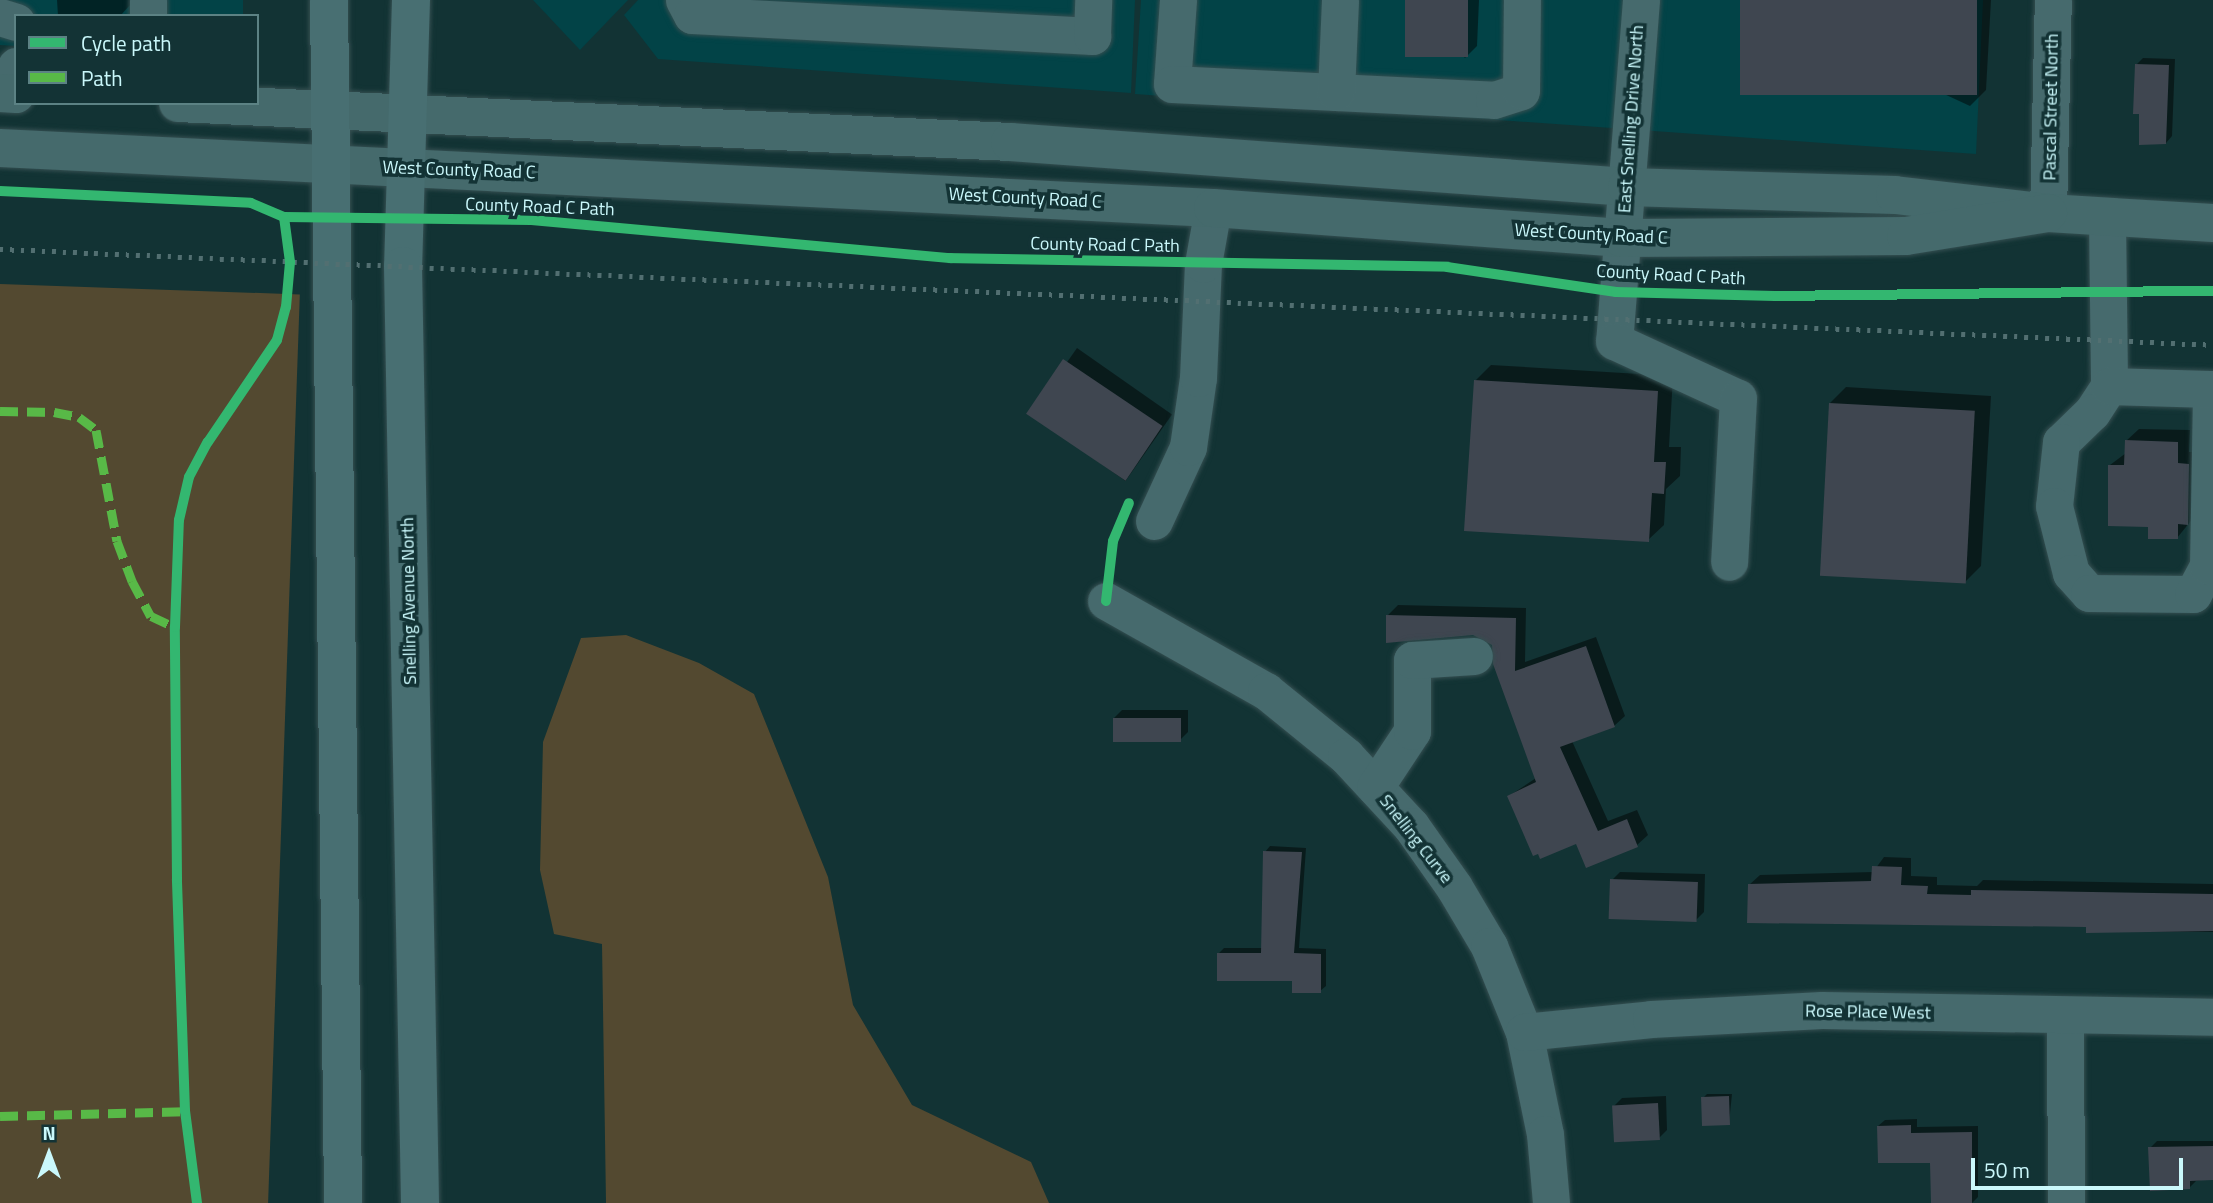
<!DOCTYPE html>
<html>
<head>
<meta charset="utf-8">
<style>
	body { margin:0 }
	#map { position:relative; width:2213px; height:1203px; overflow:hidden; background:#123334; font-family:"Titillium Web",sans-serif }
	div>[style] { position:absolute }
	[style*='--x'] { left:calc(var(--x)*1px); top:calc(var(--y)*1px); width:calc(var(--w)*1px); rotate:calc(var(--a)*1deg) }
	.built>* { inset:0; background:#024347 }
	.green>* { inset:0; background:#534930; transform-origin:0 0 }
	.shadow>* { inset:0; background:#0007; transform-origin:0 0 }
	.building>* { inset:0; background:#3f4650; transform-origin:0 0 }
	.roads { filter:drop-shadow(0 0 2px #354f51) drop-shadow(0 0 2px #354f51) }
	.minor>* { height:37px; margin:-18.5px; padding:0 18.5px; transform-origin:18.5px; border-radius:18.5px; background:#466a6d }
	.major>* { height:38px; margin:-19px; padding:0 19px; transform-origin:19px; border-radius:19px; background:#456a6c }
	.highway>* { height:38px; margin:-19px; padding:0 19px; transform-origin:19px; border-radius:19px; background:#486f72 }
	.rail>* { height:5px; margin-top:-2.5px; transform-origin:0; background:repeating-linear-gradient(90deg,#526f71 0 3.5px,transparent 0 10.5px) }
	.quiet>* { height:9px; margin-top:-4.5px; transform-origin:0; background:repeating-linear-gradient(90deg,#58b947 0 18px,transparent 0 27px) }
	.cycleway>* { height:10px; margin:-5px; padding:0 5px; transform-origin:5px; border-radius:5px; background:#33b770 }
	span { translate:-50% -50%; white-space:nowrap; text-align:center; line-height:1.15; -webkit-text-stroke:7px #133335; paint-order:stroke }
	.street-label { font-size:18px; color:#caf8fb }
	.legend { position:absolute; left:14px; top:14px; width:245px; height:91px; box-sizing:border-box; background:#133335; border:2px solid #5c8284; margin:0; padding:9px 12px; list-style:none; font-size:21px; color:#caf8fb }
	.legend li { display:flex; align-items:center; gap:14px; height:35px }
	.legend b { width:35px; border:2px solid #5c8284 }
	.north { position:absolute; left:14px; top:1119px; width:70px; height:70px; -webkit-text-stroke:5px #133335; paint-order:stroke; rotate:0deg; font-size:19px; font-weight:700; line-height:28px; text-align:center; color:#caf8fb }
	.north::after { content:''; display:block; margin:auto; width:24px; height:32px; background:#caf8fb; clip-path:polygon(50% 0,100% 100%,50% 72%,0 100%) }
	.scale { position:absolute; left:1971px; top:1158px; width:212px; height:32px; box-sizing:border-box; border:4px solid #caf8fb; border-top:0; padding-left:9px; font-size:21px; line-height:24px; white-space:nowrap; color:#caf8fb; -webkit-text-stroke:5px #133335; paint-order:stroke }
</style>
</head>
<body>
<div id="map">
	<div class="built">
		<div style="clip-path:polygon(0 0,243px 0,243px 16px,16px 16px,16px 46px,0 45px)"></div>
		<div style="clip-path:polygon(533px 0,628px 0,580px 50px)"></div>
		<div style="clip-path:polygon(638px 0,1135px 0,1131px 93px,658px 59px,624px 15px)"></div>
		<div style="clip-path:polygon(1141px 0,1983px 0,1976px 154px,1135px 94px)"></div>
	</div>
	<div class="green">
		<div style="left:0;top:284px;width:300px;height:919px;rotate:2deg"></div>
		<div style="clip-path:polygon(626px 635px,699px 663px,754px 694px,828px 877px,853px 1005px,912px 1105px,1031px 1162px,1049px 1203px,606px 1203px,602px 944px,554px 934px,540px 870px,543px 742px,581px 638px)"></div>
	</div>
	<div class="shadow">
		<div style="clip-path:polygon(57px 0,131px 0,131px 4px,120px 16px,58px 16px)"></div>
		<div style="clip-path:polygon(1407px 0,1479px 0,1477px 46px,1465px 58px)"></div>
		<div style="clip-path:polygon(1741px 0,1991px 0,1986px 90px,1970px 106px)"></div>
		<div style="clip-path:polygon(2143px 58px,2175px 59px,2172px 136px,2166px 143px,2136px 65px)"></div>
		<div style="left:1077px;top:348px;width:116px;height:81px;rotate:35deg"></div>
		<div style="clip-path:polygon(1491px 365px,1673px 376px,1669px 447px,1681px 447px,1680px 476px,1666px 489px,1664px 525px,1648px 540px,1475px 381px)"></div>
		<div style="clip-path:polygon(1846px 387px,1991px 396px,1981px 566px,1965px 582px,1830px 403px)"></div>
		<div style="clip-path:polygon(2139px 429px,2190px 430px,2189px 452px,2200px 452px,2199px 511px,2177px 538px,2150px 526px,2110px 465px,2126px 453px,2126px 441px)"></div>
		<div style="clip-path:polygon(1398px 605px,1526px 608px,1525px 662px,1596px 637px,1625px 716px,1614px 726px,1572px 741px,1608px 821px,1637px 810px,1648px 835px,1637px 845px,1587px 866px,1577px 842px,1539px 852px,1509px 796px,1536px 778px,1493px 644px,1473px 633px,1388px 615px)"></div>
		<div style="clip-path:polygon(1122px 710px,1188px 710px,1188px 732px,1180px 740px,1114px 718px)"></div>
		<div style="clip-path:polygon(1270px 846px,1306px 848px,1299px 948px,1326px 949px,1326px 986px,1320px 991px,1219px 953px,1224px 948px,1262px 948px,1265px 852px)"></div>
		<div style="clip-path:polygon(1884px 857px,1911px 858px,1911px 876px,1937px 877px,1937px 885px,1977px 886px,1983px 880px,2213px 884px,2213px 932px,2087px 931px,2087px 925px,1749px 885px,1760px 875px,1873px 872px)"></div>
		<div style="clip-path:polygon(1620px 872px,1705px 874px,1704px 912px,1696px 920px,1612px 880px)"></div>
		<div style="clip-path:polygon(1707px 1094px,1732px 1094px,1729px 1123px,1703px 1098px)"></div>
		<div style="clip-path:polygon(1666px 1096px,1667px 1130px,1659px 1138px,1614px 1106px,1622px 1098px)"></div>
		<div style="clip-path:polygon(1917px 1119px,1917px 1127px,1978px 1126px,1978px 1197px,1972px 1203px,1933px 1203px,1932px 1161px,1878px 1126px,1885px 1120px)"></div>
		<div style="clip-path:polygon(2157px 1141px,2213px 1141px,2213px 1178px,2196px 1181px,2189px 1188px,2150px 1148px)"></div>
	</div>
	<div class="building">
		<div style="left:1405px;top:0;width:63px;height:57px"></div>
		<div style="left:1740px;top:0;width:237px;height:95px"></div>
		<div style="clip-path:polygon(2135px 64px,2169px 65px,2166px 144px,2139px 145px,2139px 114px,2133px 114px)"></div>
		<div style="left:1063px;top:359px;width:120px;height:66px;rotate:34deg"></div>
		<div style="clip-path:polygon(1474px 380px,1658px 391px,1654px 462px,1666px 462px,1664px 494px,1652px 493px,1649px 542px,1464px 531px)"></div>
		<div style="left:1829px;top:403px;width:146px;height:173px;rotate:3deg"></div>
		<div style="clip-path:polygon(2125px 440px,2178px 442px,2178px 463px,2189px 464px,2188px 525px,2178px 524px,2178px 539px,2148px 539px,2148px 527px,2108px 526px,2108px 465px,2124px 465px)"></div>
		<div style="clip-path:polygon(1386px 615px,1516px 618px,1515px 671px,1586px 646px,1615px 727px,1560px 747px,1598px 831px,1627px 819px,1638px 847px,1586px 868px,1576px 844px,1540px 859px,1538px 854px,1533px 856px,1507px 796px,1536px 782px,1493px 664px,1492px 645px,1473px 635px,1386px 643px)"></div>
		<div style="left:1113px;top:718px;width:68px;height:24px"></div>
		<div style="clip-path:polygon(1263px 851px,1302px 852px,1294px 953px,1321px 954px,1321px 993px,1292px 993px,1292px 981px,1217px 981px,1217px 953px,1261px 953px)"></div>
		<div style="clip-path:polygon(1872px 866px,1902px 867px,1901px 885px,1928px 886px,1927px 894px,1971px 895px,1971px 890px,2213px 894px,2213px 931px,2086px 933px,2086px 927px,1747px 923px,1748px 884px,1871px 881px)"></div>
		<div style="left:1610px;top:879px;width:88px;height:40px;rotate:2deg"></div>
		<div style="left:1729px;top:1096px;width:29px;height:28px;rotate:88deg"></div>
		<div style="left:1658px;top:1103px;width:37px;height:46px;rotate:87deg"></div>
		<div style="clip-path:polygon(1911px 1125px,1911px 1133px,1972px 1132px,1972px 1203px,1931px 1203px,1930px 1163px,1878px 1163px,1877px 1126px)"></div>
		<div style="clip-path:polygon(2213px 1146px,2213px 1180px,2190px 1181px,2190px 1189px,2150px 1191px,2148px 1147px)"></div>
	</div>
	<div class="roads">
		<div class="minor">
			<div style="--x:148;--y:0;--w:16;--a:90"></div>
			<div style="--x:684;--y:0;--w:17;--a:62"></div>
			<div style="--x:692;--y:15;--w:401;--a:3"></div>
			<div style="--x:1092;--y:36;--w:36;--a:-88"></div>
			<div style="--x:1178;--y:0;--w:84;--a:94.1"></div>
			<div style="--x:1172;--y:84;--w:322;--a:2.8"></div>
			<div style="--x:1494;--y:100;--w:28;--a:-18"></div>
			<div style="--x:1521;--y:91;--w:91;--a:-89.4"></div>
			<div style="--x:1641;--y:0;--w:342;--a:94.5"></div>
			<div style="--x:1614;--y:341;--w:136;--a:24.7"></div>
			<div style="--x:1738;--y:398;--w:164;--a:93.1"></div>
			<div style="--x:0;--y:17;--w:17;--a:17"></div>
			<div style="--x:1336;--y:92;--w:92;--a:-87.5"></div>
			<div style="--x:1;--y:93;--w:31;--a:-61"></div>
			<div style="--x:2048;--y:213;--w:213;--a:-88.7"></div>
			<div style="--x:2107;--y:218;--w:168;--a:89.3"></div>
			<div style="--x:2109;--y:386;--w:31;--a:123"></div>
			<div style="--x:2092;--y:412;--w:43;--a:135.9"></div>
			<div style="--x:2061;--y:442;--w:64;--a:96.2"></div>
			<div style="--x:2054;--y:506;--w:69;--a:75.8"></div>
			<div style="--x:2071;--y:573;--w:27;--a:48"></div>
			<div style="--x:2089;--y:593;--w:104;--a:0.6"></div>
			<div style="--x:2193;--y:594;--w:32;--a:-62"></div>
			<div style="--x:2208;--y:566;--w:177;--a:-89"></div>
			<div style="--x:2109;--y:386;--w:104;--a:1.7"></div>
			<div style="--x:1154;--y:521;--w:81;--a:-65.3"></div>
			<div style="--x:1188;--y:447;--w:70;--a:-81.8"></div>
			<div style="--x:1198;--y:378;--w:114;--a:-87.5"></div>
			<div style="--x:1203;--y:264;--w:57;--a:-79.9"></div>
			<div style="--x:1106;--y:601;--w:184;--a:29.4"></div>
			<div style="--x:1266;--y:691;--w:103;--a:39.1"></div>
			<div style="--x:1346;--y:756;--w:96;--a:47.1"></div>
			<div style="--x:1411;--y:826;--w:75;--a:54.8"></div>
			<div style="--x:1454;--y:887;--w:69;--a:59.3"></div>
			<div style="--x:1489;--y:946;--w:93;--a:67.9"></div>
			<div style="--x:1524;--y:1032;--w:104;--a:78.4"></div>
			<div style="--x:1545;--y:1134;--w:69;--a:85"></div>
			<div style="--x:1375;--y:787;--w:67;--a:-56.5"></div>
			<div style="--x:1412;--y:731;--w:71;--a:-90"></div>
			<div style="--x:1412;--y:660;--w:62;--a:-3.7"></div>
			<div style="--x:2065;--y:1017;--w:186;--a:89.7"></div>
			<div style="--x:1524;--y:1032;--w:128;--a:-5.8"></div>
			<div style="--x:1651;--y:1019;--w:171;--a:-3"></div>
			<div style="--x:1822;--y:1010;--w:391;--a:1"></div>
		</div>
		<div class="major">
			<div style="--x:0;--y:93;--w:16;--a:4"></div>
			<div style="--x:178;--y:103;--w:833;--a:2.68"></div>
			<div style="--x:1010;--y:142;--w:619;--a:4.17"></div>
			<div style="--x:1627;--y:187;--w:268;--a:1.7"></div>
			<div style="--x:1895;--y:195;--w:154;--a:6.7"></div>
			<div style="--x:2048;--y:213;--w:165;--a:3.5"></div>
			<div style="--x:0;--y:148;--w:1214;--a:2.83"></div>
			<div style="--x:1213;--y:208;--w:410;--a:4.2"></div>
			<div style="--x:1622;--y:238;--w:284;--a:-0.4"></div>
			<div style="--x:1906;--y:236;--w:144;--a:-9.2"></div>
		</div>
		<div class="highway">
			<div style="--x:329;--y:0;--w:1203;--a:89.33"></div>
			<div style="--x:411;--y:0;--w:266;--a:91.7"></div>
			<div style="--x:403;--y:266;--w:937;--a:88.96"></div>
		</div>
	</div>
	<div class="rail">
		<div style="--x:0;--y:249;--w:2215;--a:2.48"></div>
	</div>
	<div class="quiet">
		<div style="--x:0;--y:411;--w:54;--a:1.1"></div>
		<div style="--x:54;--y:412;--w:25;--a:11"></div>
		<div style="--x:79;--y:417;--w:21;--a:37"></div>
		<div style="--x:96;--y:430;--w:113;--a:79.3"></div>
		<div style="--x:117;--y:541;--w:43;--a:69.4"></div>
		<div style="--x:132;--y:581;--w:40;--a:62"></div>
		<div style="--x:151;--y:616;--w:26;--a:25"></div>
		<div style="--x:0;--y:1116;--w:185;--a:-1.5"></div>
	</div>
	<div class="cycleway">
		<div style="--x:0;--y:191;--w:251;--a:2.7"></div>
		<div style="--x:251;--y:203;--w:36;--a:23"></div>
		<div style="--x:284;--y:217;--w:247;--a:0.7"></div>
		<div style="--x:531;--y:220;--w:421;--a:5.2"></div>
		<div style="--x:950;--y:258;--w:497;--a:1"></div>
		<div style="--x:1447;--y:267;--w:171;--a:8.4"></div>
		<div style="--x:1616;--y:292;--w:159;--a:1.4"></div>
		<div style="--x:1775;--y:296;--w:438;--a:-0.7"></div>
		<div style="--x:1106;--y:601;--w:60;--a:-83.3"></div>
		<div style="--x:1113;--y:541;--w:41;--a:-67.2"></div>
		<div style="--x:197;--y:1203;--w:93;--a:-97.4"></div>
		<div style="--x:185;--y:1111;--w:232;--a:-92"></div>
		<div style="--x:177;--y:879;--w:252;--a:-90.5"></div>
		<div style="--x:175;--y:627;--w:107;--a:-87.9"></div>
		<div style="--x:179;--y:520;--w:44;--a:-76.9"></div>
		<div style="--x:189;--y:477;--w:40;--a:-62"></div>
		<div style="--x:208;--y:442;--w:123;--a:-55.9"></div>
		<div style="--x:277;--y:340;--w:34;--a:-75"></div>
		<div style="--x:286;--y:307;--w:45;--a:-84.9"></div>
		<div style="--x:290;--y:262;--w:45;--a:-97.6"></div>
	</div>
	<div class="street-label">
		<span style="left:2051px;top:107px;rotate:-89deg">Pascal Street North</span>
		<span style="left:1631px;top:119px;rotate:-86deg">East Snelling Drive North</span>
		<span style="left:459px;top:170px;rotate:2deg">West County Road C</span>
		<span style="left:1025px;top:198px;rotate:3deg">West County Road C</span>
		<span style="left:540px;top:207px;rotate:2deg">County Road C Path</span>
		<span style="left:1591px;top:234px;rotate:3deg">West County Road C</span>
		<span style="left:1105px;top:245px;rotate:1deg">County Road C Path</span>
		<span style="left:1671px;top:275px;rotate:3deg">County Road C Path</span>
		<span style="left:409px;top:601px;rotate:-91deg">Snelling Avenue North</span>
		<span style="left:1416px;top:839px;rotate:52deg">Snelling Curve</span>
		<span style="left:1868px;top:1012px;rotate:1deg">Rose Place West</span>
	</div>
	<ul class="legend">
	<li><b style="height:9px;background:#33b770"></b>Cycle path</li>
	<li><b style="height:9px;background:#58b947"></b>Path</li>
	</ul>
	<div class="north">N</div>
	<div class="scale">50 m</div>
</div>
</body>
</html>
